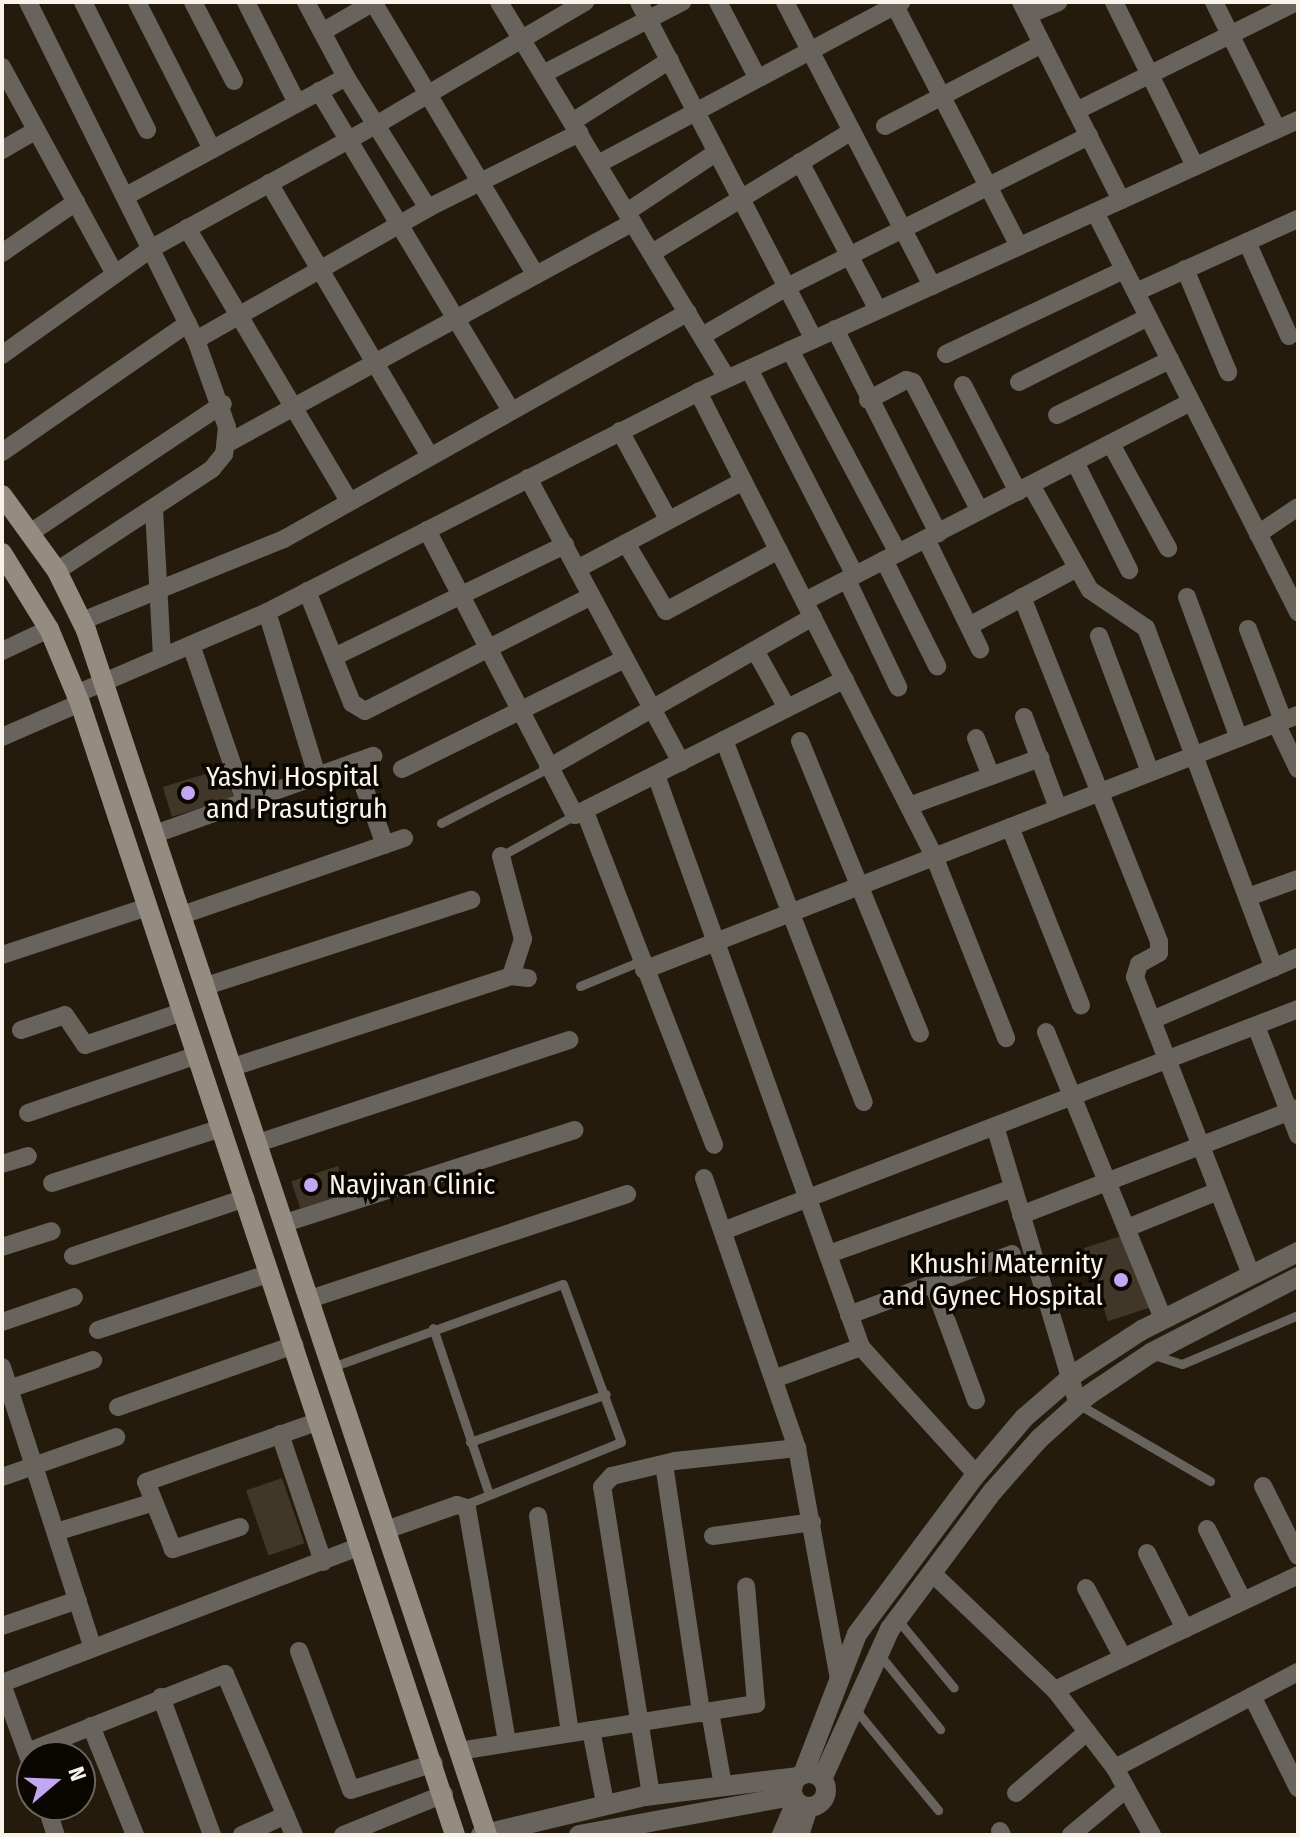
<!DOCTYPE html>
<html>
<head>
<meta charset="utf-8">
<style>
	body { margin:0 }
	#map { position:relative; width:1300px; height:1837px; overflow:hidden; background:#251b0d; font-family:"Fira Sans Condensed",sans-serif }
	div>[style] { position:absolute }
	[style*='--x'] { left:calc(var(--x)*1px); top:calc(var(--y)*1px); width:calc(var(--w)*1px); rotate:calc(var(--a)*1deg) }
	.building>* { inset:0; background:#413728; transform-origin:0 0 }
	.service>* { height:9px; margin:-4.5px; padding:0 4.5px; transform-origin:4.5px; border-radius:4.5px; background:#69635d }
	.minor>* { height:18px; margin:-9px; padding:0 9px; transform-origin:9px; border-radius:9px; background:#69635d }
	.tertiary>* { height:20px; margin:-10px; padding:0 10px; transform-origin:10px; border-radius:10px; background:#69635d }
	.tertiary>.ring { margin:-10px; padding:0; box-sizing:content-box; background:none; border:20px solid #69635d; border-radius:50% }
	.secondary>* { height:20px; margin:-10px; padding:0 10px; transform-origin:10px; border-radius:10px; background:#948c81 }
	.dots>* { width:22px; height:22px; translate:-50% -50%; box-sizing:border-box; border:4px solid #0a0703; border-radius:50% }
	span { translate:-50% -50%; white-space:nowrap; text-align:center; line-height:1.15; -webkit-text-stroke:7px #0a0703; paint-order:stroke }
	.poi-label { font-size:28px; color:#faf3ea }
	.left { translate:0 -50%; text-align:left }
	.right { translate:-100% -50%; text-align:right }
	.frame { position:absolute; inset:0; border:4px solid #faf3ea; pointer-events:none }
	.north { position:absolute; left:16px; top:1741px; width:80px; height:80px; box-sizing:border-box; background:#0a0703; border:2px solid #6a655f; border-radius:50%; rotate:71deg; font-size:22px; font-weight:700; line-height:32px; text-align:center; color:#faf3ea }
	.north::after { content:''; display:block; margin:auto; width:28px; height:36px; background:#c3a7f2; clip-path:polygon(50% 0,100% 100%,50% 72%,0 100%) }
</style>
</head>
<body>
<div id="map">
	<div class="building">
		<div style="left:225px;top:768px;width:31px;height:65px;rotate:73deg"></div>
		<div style="left:338px;top:1166px;width:29px;height:49px;rotate:72deg"></div>
		<div style="left:1127px;top:1234px;width:77px;height:45px;rotate:72deg"></div>
		<div style="left:282px;top:1478px;width:69px;height:38px;rotate:71deg"></div>
	</div>
	<div class="service">
		<div style="--x:441;--y:823;--w:120;--a:-27.2"></div>
		<div style="--x:501;--y:856;--w:85;--a:-29"></div>
		<div style="--x:580;--y:986;--w:66;--a:-22.3"></div>
		<div style="--x:433;--y:1328;--w:175;--a:71.4"></div>
		<div style="--x:1154;--y:1355;--w:29;--a:18"></div>
		<div style="--x:1182;--y:1364;--w:126;--a:-22.9"></div>
		<div style="--x:332;--y:1367;--w:245;--a:-19.8"></div>
		<div style="--x:563;--y:1284;--w:168;--a:69.8"></div>
		<div style="--x:621;--y:1442;--w:169;--a:158.1"></div>
		<div style="--x:1078;--y:1404;--w:153;--a:30.3"></div>
		<div style="--x:470;--y:1442;--w:144;--a:-19.4"></div>
		<div style="--x:897;--y:1619;--w:89;--a:50.4"></div>
		<div style="--x:879;--y:1654;--w:97;--a:50.9"></div>
		<div style="--x:855;--y:1709;--w:131;--a:50.6"></div>
	</div>
	<div class="minor">
		<div style="--x:28;--y:2;--w:377;--a:63.6"></div>
		<div style="--x:196;--y:340;--w:92;--a:70.4"></div>
		<div style="--x:227;--y:427;--w:27;--a:96"></div>
		<div style="--x:224;--y:454;--w:19;--a:129"></div>
		<div style="--x:212;--y:469;--w:186;--a:146.7"></div>
		<div style="--x:83;--y:2;--w:143;--a:63.4"></div>
		<div style="--x:137;--y:2;--w:165;--a:63"></div>
		<div style="--x:193;--y:2;--w:89;--a:62.6"></div>
		<div style="--x:246;--y:2;--w:113;--a:63.2"></div>
		<div style="--x:306;--y:2;--w:85;--a:61.9"></div>
		<div style="--x:346;--y:77;--w:155;--a:58"></div>
		<div style="--x:373;--y:2;--w:318;--a:59.2"></div>
		<div style="--x:499;--y:2;--w:440;--a:58.8"></div>
		<div style="--x:639;--y:2;--w:380;--a:62.6"></div>
		<div style="--x:718;--y:2;--w:85;--a:62.5"></div>
		<div style="--x:785;--y:2;--w:320;--a:62.6"></div>
		<div style="--x:893;--y:2;--w:275;--a:62.7"></div>
		<div style="--x:1021;--y:2;--w:222;--a:63.2"></div>
		<div style="--x:1114;--y:2;--w:183;--a:63.7"></div>
		<div style="--x:1214;--y:2;--w:142;--a:63.6"></div>
		<div style="--x:1028;--y:15;--w:33;--a:-23"></div>
		<div style="--x:322;--y:32;--w:60;--a:-30"></div>
		<div style="--x:2;--y:67;--w:236;--a:61.4"></div>
		<div style="--x:543;--y:74;--w:157;--a:-27.4"></div>
		<div style="--x:319;--y:91;--w:372;--a:59"></div>
		<div style="--x:1076;--y:111;--w:246;--a:-26.3"></div>
		<div style="--x:572;--y:122;--w:116;--a:-32.3"></div>
		<div style="--x:885;--y:126;--w:177;--a:-27.6"></div>
		<div style="--x:2;--y:150;--w:39;--a:-30"></div>
		<div style="--x:800;--y:162;--w:167;--a:62.2"></div>
		<div style="--x:598;--y:164;--w:344;--a:-28.1"></div>
		<div style="--x:269;--y:183;--w:316;--a:59.5"></div>
		<div style="--x:126;--y:196;--w:250;--a:-28.4"></div>
		<div style="--x:627;--y:212;--w:108;--a:-33.7"></div>
		<div style="--x:1095;--y:212;--w:449;--a:63.1"></div>
		<div style="--x:187;--y:228;--w:317;--a:59.3"></div>
		<div style="--x:1247;--y:242;--w:103;--a:65.9"></div>
		<div style="--x:2;--y:253;--w:90;--a:-34.6"></div>
		<div style="--x:652;--y:253;--w:234;--a:-31.4"></div>
		<div style="--x:1185;--y:269;--w:112;--a:67.3"></div>
		<div style="--x:1136;--y:292;--w:178;--a:-24.3"></div>
		<div style="--x:835;--y:329;--w:229;--a:63.2"></div>
		<div style="--x:702;--y:336;--w:98;--a:-30"></div>
		<div style="--x:787;--y:287;--w:338;--a:-26.6"></div>
		<div style="--x:196;--y:340;--w:267;--a:-29.6"></div>
		<div style="--x:428;--y:208;--w:169;--a:-26.4"></div>
		<div style="--x:790;--y:350;--w:230;--a:62"></div>
		<div style="--x:946;--y:354;--w:197;--a:-25.3"></div>
		<div style="--x:2;--y:355;--w:184;--a:-35.5"></div>
		<div style="--x:152;--y:248;--w:256;--a:-28.8"></div>
		<div style="--x:376;--y:125;--w:243;--a:-30.5"></div>
		<div style="--x:749;--y:369;--w:232;--a:62.8"></div>
		<div style="--x:1019;--y:382;--w:144;--a:-26.7"></div>
		<div style="--x:963;--y:385;--w:120;--a:62.8"></div>
		<div style="--x:698;--y:392;--w:521;--a:63.04"></div>
		<div style="--x:934;--y:856;--w:196;--a:68.4"></div>
		<div style="--x:868;--y:400;--w:43;--a:-27.8"></div>
		<div style="--x:906;--y:380;--w:7;--a:16"></div>
		<div style="--x:913;--y:382;--w:145;--a:62.6"></div>
		<div style="--x:1057;--y:415;--w:126;--a:-26"></div>
		<div style="--x:620;--y:431;--w:100;--a:61.4"></div>
		<div style="--x:228;--y:443;--w:461;--a:-28.6"></div>
		<div style="--x:1111;--y:444;--w:119;--a:61.3"></div>
		<div style="--x:2;--y:452;--w:226;--a:-34.7"></div>
		<div style="--x:1075;--y:462;--w:121;--a:63.4"></div>
		<div style="--x:528;--y:478;--w:323;--a:61.7"></div>
		<div style="--x:1031;--y:485;--w:120;--a:60.7"></div>
		<div style="--x:1090;--y:590;--w:68;--a:34.2"></div>
		<div style="--x:1146;--y:628;--w:363;--a:69.4"></div>
		<div style="--x:154;--y:509;--w:148;--a:86.9"></div>
		<div style="--x:427;--y:530;--w:321;--a:62.6"></div>
		<div style="--x:575;--y:815;--w:302;--a:-26.7"></div>
		<div style="--x:30;--y:533;--w:232;--a:-33.8"></div>
		<div style="--x:1258;--y:534;--w:48;--a:-34"></div>
		<div style="--x:926;--y:539;--w:123;--a:63.9"></div>
		<div style="--x:626;--y:543;--w:79;--a:59.5"></div>
		<div style="--x:666;--y:611;--w:128;--a:-28.4"></div>
		<div style="--x:884;--y:560;--w:119;--a:63.4"></div>
		<div style="--x:577;--y:569;--w:188;--a:-27.9"></div>
		<div style="--x:847;--y:580;--w:119;--a:64.5"></div>
		<div style="--x:307;--y:591;--w:121;--a:68.1"></div>
		<div style="--x:352;--y:703;--w:15;--a:32"></div>
		<div style="--x:365;--y:711;--w:254;--a:-26.9"></div>
		<div style="--x:1022;--y:597;--w:371;--a:68.3"></div>
		<div style="--x:1159;--y:942;--w:11;--a:90"></div>
		<div style="--x:1159;--y:953;--w:23;--a:151"></div>
		<div style="--x:1139;--y:964;--w:14;--a:107"></div>
		<div style="--x:1135;--y:977;--w:320;--a:68.7"></div>
		<div style="--x:1187;--y:597;--w:150;--a:69.8"></div>
		<div style="--x:805;--y:601;--w:434;--a:-27.3"></div>
		<div style="--x:267;--y:612;--w:171;--a:73"></div>
		<div style="--x:82;--y:621;--w:218;--a:-22.1"></div>
		<div style="--x:284;--y:539;--w:463;--a:-29.3"></div>
		<div style="--x:969;--y:626;--w:123;--a:-28.2"></div>
		<div style="--x:1248;--y:629;--w:97;--a:69"></div>
		<div style="--x:1099;--y:636;--w:145;--a:69.4"></div>
		<div style="--x:191;--y:645;--w:165;--a:70.9"></div>
		<div style="--x:755;--y:650;--w:66;--a:61.1"></div>
		<div style="--x:2;--y:651;--w:52;--a:-25.1"></div>
		<div style="--x:334;--y:657;--w:257;--a:-25.9"></div>
		<div style="--x:76;--y:694;--w:208;--a:-23.2"></div>
		<div style="--x:267;--y:612;--w:484;--a:-27"></div>
		<div style="--x:698;--y:392;--w:659;--a:-24.39"></div>
		<div style="--x:1024;--y:717;--w:97;--a:69.5"></div>
		<div style="--x:1276;--y:723;--w:51;--a:64.4"></div>
		<div style="--x:2;--y:737;--w:85;--a:-23.6"></div>
		<div style="--x:976;--y:738;--w:41;--a:68.5"></div>
		<div style="--x:724;--y:740;--w:388;--a:68.9"></div>
		<div style="--x:800;--y:741;--w:316;--a:67.7"></div>
		<div style="--x:355;--y:762;--w:88;--a:70.1"></div>
		<div style="--x:548;--y:768;--w:305;--a:-29.7"></div>
		<div style="--x:402;--y:769;--w:249;--a:-26.3"></div>
		<div style="--x:656;--y:775;--w:608;--a:70.28"></div>
		<div style="--x:861;--y:1347;--w:171;--a:47.8"></div>
		<div style="--x:909;--y:806;--w:140;--a:-20.1"></div>
		<div style="--x:585;--y:812;--w:357;--a:68.8"></div>
		<div style="--x:1010;--y:827;--w:192;--a:68.3"></div>
		<div style="--x:155;--y:834;--w:232;--a:-19.7"></div>
		<div style="--x:501;--y:856;--w:86;--a:75.2"></div>
		<div style="--x:523;--y:939;--w:39;--a:108"></div>
		<div style="--x:1248;--y:897;--w:53;--a:-19.8"></div>
		<div style="--x:182;--y:915;--w:235;--a:-19.1"></div>
		<div style="--x:2;--y:955;--w:153;--a:-18.3"></div>
		<div style="--x:644;--y:970;--w:702;--a:-21.3"></div>
		<div style="--x:206;--y:986;--w:279;--a:-18"></div>
		<div style="--x:1152;--y:1020;--w:159;--a:-23.3"></div>
		<div style="--x:1256;--y:1026;--w:117;--a:68.9"></div>
		<div style="--x:21;--y:1030;--w:46;--a:-18.8"></div>
		<div style="--x:65;--y:1015;--w:36;--a:56"></div>
		<div style="--x:85;--y:1045;--w:102;--a:-18.8"></div>
		<div style="--x:1046;--y:1032;--w:310;--a:67.8"></div>
		<div style="--x:233;--y:1067;--w:293;--a:-18.1"></div>
		<div style="--x:511;--y:976;--w:17;--a:7"></div>
		<div style="--x:28;--y:1113;--w:179;--a:-18.9"></div>
		<div style="--x:995;--y:1126;--w:290;--a:73.4"></div>
		<div style="--x:258;--y:1143;--w:328;--a:-18.3"></div>
		<div style="--x:2;--y:1164;--w:27;--a:-17"></div>
		<div style="--x:704;--y:1178;--w:286;--a:71"></div>
		<div style="--x:797;--y:1448;--w:234;--a:79.7"></div>
		<div style="--x:52;--y:1183;--w:178;--a:-18"></div>
		<div style="--x:1021;--y:1215;--w:297;--a:-21.1"></div>
		<div style="--x:285;--y:1223;--w:304;--a:-17.8"></div>
		<div style="--x:1127;--y:1228;--w:98;--a:-22.1"></div>
		<div style="--x:723;--y:1231;--w:616;--a:-21.11"></div>
		<div style="--x:2;--y:1247;--w:52;--a:-17.7"></div>
		<div style="--x:829;--y:1254;--w:195;--a:-19.7"></div>
		<div style="--x:73;--y:1256;--w:182;--a:-18.6"></div>
		<div style="--x:933;--y:1284;--w:124;--a:69.7"></div>
		<div style="--x:310;--y:1299;--w:334;--a:-18.3"></div>
		<div style="--x:849;--y:1315;--w:174;--a:-20.5"></div>
		<div style="--x:2;--y:1322;--w:76;--a:-19.1"></div>
		<div style="--x:98;--y:1330;--w:181;--a:-18.3"></div>
		<div style="--x:2;--y:1367;--w:295;--a:72.1"></div>
		<div style="--x:774;--y:1379;--w:93;--a:-20.2"></div>
		<div style="--x:9;--y:1389;--w:89;--a:-19"></div>
		<div style="--x:118;--y:1407;--w:187;--a:-19.4"></div>
		<div style="--x:280;--y:1434;--w:135;--a:71.4"></div>
		<div style="--x:664;--y:1464;--w:252;--a:81.5"></div>
		<div style="--x:2;--y:1477;--w:121;--a:-19.3"></div>
		<div style="--x:1263;--y:1486;--w:78;--a:63.4"></div>
		<div style="--x:538;--y:1516;--w:219;--a:81.6"></div>
		<div style="--x:240;--y:1527;--w:71;--a:161.8"></div>
		<div style="--x:173;--y:1549;--w:72;--a:-111.9"></div>
		<div style="--x:146;--y:1482;--w:183;--a:-19.4"></div>
		<div style="--x:1207;--y:1529;--w:80;--a:63.4"></div>
		<div style="--x:386;--y:1530;--w:75;--a:-19.4"></div>
		<div style="--x:457;--y:1505;--w:10;--a:17"></div>
		<div style="--x:467;--y:1508;--w:238;--a:80.3"></div>
		<div style="--x:56;--y:1532;--w:99;--a:-17"></div>
		<div style="--x:713;--y:1536;--w:100;--a:-8"></div>
		<div style="--x:1147;--y:1553;--w:85;--a:63.4"></div>
		<div style="--x:932;--y:1573;--w:170;--a:43.6"></div>
		<div style="--x:1055;--y:1690;--w:98;--a:52.4"></div>
		<div style="--x:1115;--y:1768;--w:77;--a:61.1"></div>
		<div style="--x:1086;--y:1588;--w:79;--a:62.1"></div>
		<div style="--x:2;--y:1626;--w:80;--a:-18.9"></div>
		<div style="--x:299;--y:1651;--w:148;--a:69.5"></div>
		<div style="--x:351;--y:1790;--w:87;--a:-18"></div>
		<div style="--x:2;--y:1683;--w:384;--a:-20.9"></div>
		<div style="--x:2;--y:1684;--w:88;--a:70.1"></div>
		<div style="--x:1055;--y:1690;--w:269;--a:-25.3"></div>
		<div style="--x:1252;--y:1696;--w:103;--a:63.4"></div>
		<div style="--x:161;--y:1697;--w:147;--a:69.7"></div>
		<div style="--x:710;--y:1712;--w:75;--a:80"></div>
		<div style="--x:91;--y:1726;--w:118;--a:68"></div>
		<div style="--x:591;--y:1730;--w:74;--a:79.1"></div>
		<div style="--x:459;--y:1751;--w:301;--a:-9"></div>
		<div style="--x:756;--y:1704;--w:118;--a:-94.8"></div>
		<div style="--x:27;--y:1752;--w:213;--a:-21.5"></div>
		<div style="--x:225;--y:1674;--w:175;--a:66.8"></div>
		<div style="--x:1115;--y:1768;--w:207;--a:-27.7"></div>
		<div style="--x:1016;--y:1793;--w:94;--a:-40.7"></div>
		<div style="--x:651;--y:1795;--w:312;--a:-99"></div>
		<div style="--x:602;--y:1487;--w:15;--a:-48"></div>
		<div style="--x:612;--y:1476;--w:65;--a:-13.4"></div>
		<div style="--x:675;--y:1461;--w:123;--a:-6.1"></div>
		<div style="--x:46;--y:1805;--w:32;--a:72"></div>
		<div style="--x:1000;--y:1831;--w:4;--a:63"></div>
		<div style="--x:242;--y:1835;--w:48;--a:-24.4"></div>
		<div style="--x:343;--y:1835;--w:109;--a:-22.1"></div>
		<div style="--x:1071;--y:1835;--w:72;--a:-39.9"></div>
	</div>
	<div class="tertiary">
		<div class="ring" style="left:792px;top:1773px;width:14px;height:14px"></div>
		<div style="--x:803;--y:1774;--w:150;--a:-68.9"></div>
		<div style="--x:857;--y:1634;--w:196;--a:-53.3"></div>
		<div style="--x:974;--y:1477;--w:77;--a:-49.7"></div>
		<div style="--x:1024;--y:1418;--w:69;--a:-40.9"></div>
		<div style="--x:1076;--y:1373;--w:79;--a:-33.1"></div>
		<div style="--x:1142;--y:1330;--w:174;--a:-26.6"></div>
		<div style="--x:822;--y:1779;--w:165;--a:-65.6"></div>
		<div style="--x:890;--y:1629;--w:172;--a:-53.3"></div>
		<div style="--x:993;--y:1491;--w:69;--a:-48.5"></div>
		<div style="--x:1039;--y:1439;--w:64;--a:-41.9"></div>
		<div style="--x:1087;--y:1396;--w:77;--a:-33.9"></div>
		<div style="--x:1151;--y:1353;--w:165;--a:-27.3"></div>
		<div style="--x:481;--y:1835;--w:169;--a:-13.4"></div>
		<div style="--x:645;--y:1796;--w:153;--a:-7.1"></div>
		<div style="--x:579;--y:1835;--w:217;--a:-10.4"></div>
		<div style="--x:782;--y:1835;--w:36;--a:-67"></div>
		<div style="--x:799;--y:1835;--w:28;--a:-72"></div>
	</div>
	<div class="secondary">
		<div style="--x:2;--y:495;--w:94;--a:54.1"></div>
		<div style="--x:57;--y:571;--w:66;--a:63.8"></div>
		<div style="--x:86;--y:630;--w:1270;--a:71.59"></div>
		<div style="--x:2;--y:553;--w:89;--a:58.3"></div>
		<div style="--x:49;--y:629;--w:80;--a:67.3"></div>
		<div style="--x:80;--y:703;--w:1192;--a:71.67"></div>
	</div>
	<div class="dots">
		<div style="left:188px;top:793px;background:#c3a7f2"></div>
		<div style="left:311px;top:1185px;background:#c3a7f2"></div>
		<div style="left:1121px;top:1280px;background:#c3a7f2"></div>
	</div>
	<div class="poi-label">
		<span class="left" style="left:206px;top:793px">Yashvi Hospital<br>and Prasutigruh</span>
		<span class="left" style="left:329px;top:1185px">Navjivan Clinic</span>
		<span class="right" style="left:1103px;top:1280px">Khushi Maternity<br>and Gynec Hospital</span>
	</div>
	<div class="frame"></div>
	<div class="north">N</div>
</div>
</body>
</html>
